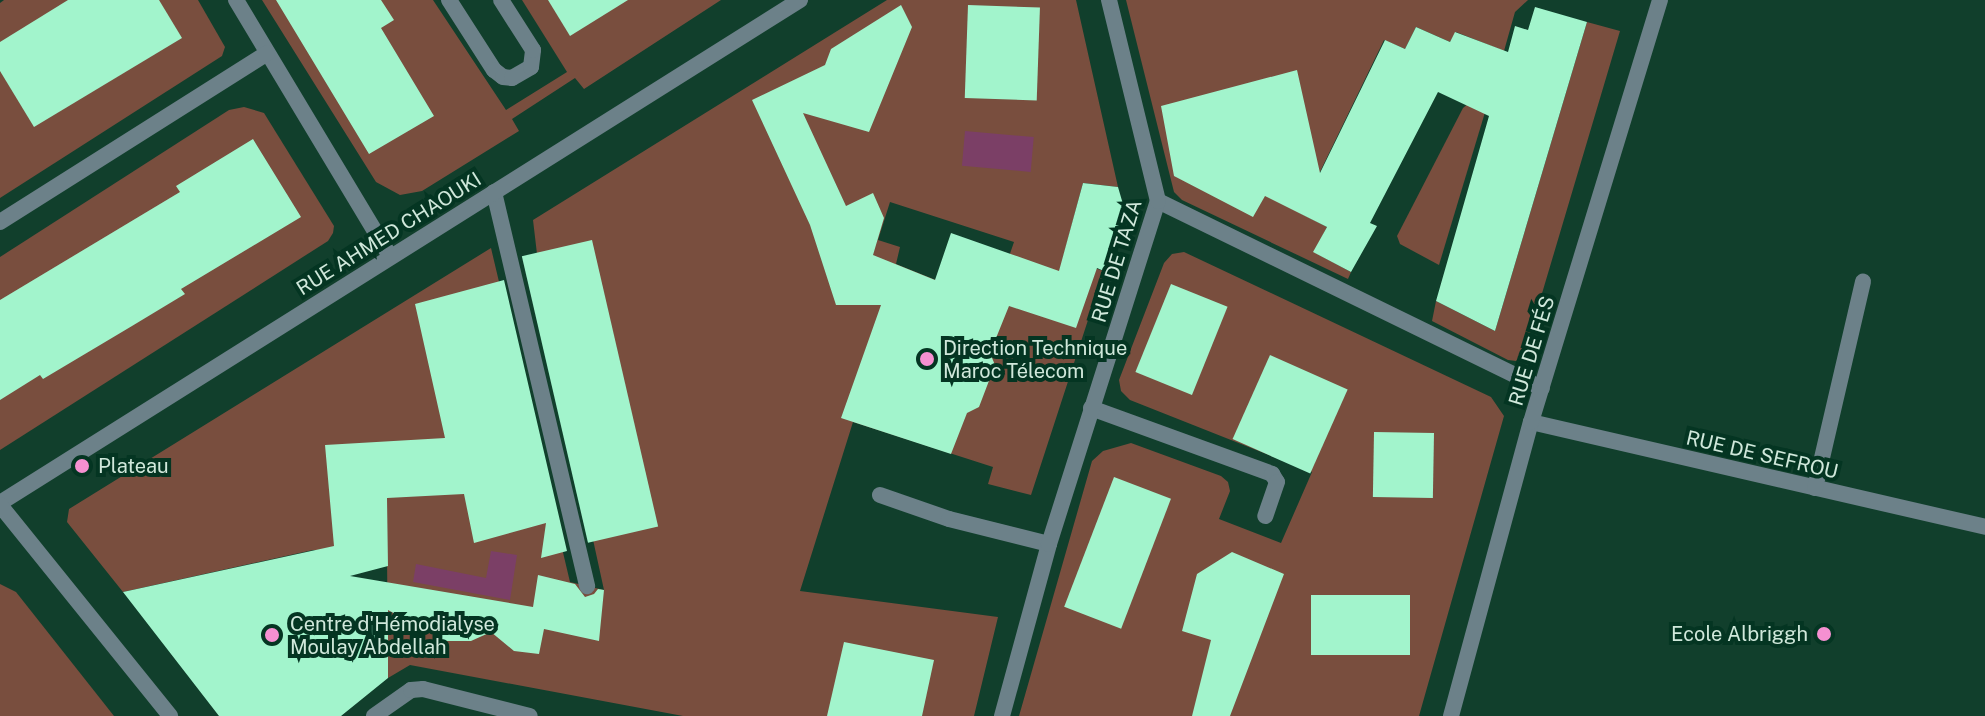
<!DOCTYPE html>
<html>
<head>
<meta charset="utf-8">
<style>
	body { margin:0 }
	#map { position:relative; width:1985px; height:716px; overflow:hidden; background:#113f2c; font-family:"Public Sans",sans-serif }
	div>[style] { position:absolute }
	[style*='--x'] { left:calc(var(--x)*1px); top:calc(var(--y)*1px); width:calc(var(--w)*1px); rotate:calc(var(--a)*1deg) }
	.green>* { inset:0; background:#794e3e }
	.water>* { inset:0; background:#7b3f66; transform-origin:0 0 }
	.building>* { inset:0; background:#a2f4cc; transform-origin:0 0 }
	.service>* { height:16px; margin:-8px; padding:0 8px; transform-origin:8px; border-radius:8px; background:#6c8189 }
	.minor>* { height:16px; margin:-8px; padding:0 8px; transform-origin:8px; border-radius:8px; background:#6c8189 }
	.dots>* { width:22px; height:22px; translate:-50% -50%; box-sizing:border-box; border:4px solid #043522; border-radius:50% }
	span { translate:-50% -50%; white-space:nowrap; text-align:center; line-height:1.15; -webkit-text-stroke:8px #043522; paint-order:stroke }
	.street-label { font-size:20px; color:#d0e8db }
	.poi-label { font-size:20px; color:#d0e8db }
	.left { translate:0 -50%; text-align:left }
	.right { translate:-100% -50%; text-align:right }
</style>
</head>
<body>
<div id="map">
	<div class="green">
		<div style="clip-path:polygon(4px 0,198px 0,225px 47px,222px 56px,0 198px,0 3px)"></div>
		<div style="clip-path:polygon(262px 0,433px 0,506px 110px,567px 72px,522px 0,721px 0,584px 89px,575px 78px,512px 119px,519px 131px,422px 191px,400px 195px,376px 182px)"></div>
		<div style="clip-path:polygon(evenodd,887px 0,1076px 0,1118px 187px,1083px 183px,1063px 258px,1104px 271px,1031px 495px,988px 484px,993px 467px,853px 422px,800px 591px,998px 617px,974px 716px,683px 716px,410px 665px,388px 678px,387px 553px,313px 550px,123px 592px,67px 522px,69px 509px,491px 248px,570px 582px,604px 590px,531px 256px,537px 254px,533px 220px,887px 0,890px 202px,1014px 242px,993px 303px,896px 264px,900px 247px,878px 240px,890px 202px)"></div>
		<div style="clip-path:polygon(1126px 0,1528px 0,1515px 12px,1504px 51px,1456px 32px,1450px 42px,1416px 27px,1405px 49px,1384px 40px,1300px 213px,1327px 227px,1314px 252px,1351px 272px,1348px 279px,1182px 200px,1174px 192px)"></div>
		<div style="clip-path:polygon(1587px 22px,1620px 31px,1524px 354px,1516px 361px,1508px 360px,1432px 321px,1436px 301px,1495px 331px)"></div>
		<div style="clip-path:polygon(1469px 103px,1486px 109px,1439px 265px,1400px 244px,1397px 236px,1463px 108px)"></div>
		<div style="clip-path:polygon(244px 107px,264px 113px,334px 226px,333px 233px,328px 241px,0 450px,0 257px,229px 110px)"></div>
		<div style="clip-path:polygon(1184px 252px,1491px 397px,1504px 416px,1419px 716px,1019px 716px,1092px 461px,1103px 451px,1131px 443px,1221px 476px,1228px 482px,1230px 491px,1219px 519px,1281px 543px,1312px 472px,1130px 400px,1121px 391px,1119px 380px,1164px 263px,1172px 254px)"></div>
		<div style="clip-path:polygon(0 584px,16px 592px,114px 716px,0 716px)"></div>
	</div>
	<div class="water">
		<div style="left:965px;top:131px;width:69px;height:35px;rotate:5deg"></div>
		<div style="clip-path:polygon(491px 551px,517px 555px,510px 600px,413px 582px,416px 564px,486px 578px)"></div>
	</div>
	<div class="building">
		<div style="clip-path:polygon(68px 0,159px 0,182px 38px,34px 127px,0 71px,0 42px)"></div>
		<div style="clip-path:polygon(276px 0,381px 0,394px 20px,381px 28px,434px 116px,369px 154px)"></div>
		<div style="clip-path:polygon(548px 0,628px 0,570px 36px)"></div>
		<div style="clip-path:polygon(901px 5px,912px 27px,869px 132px,803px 113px,846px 206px,873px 193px,884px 218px,873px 255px,935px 280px,951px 233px,1059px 271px,1083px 183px,1118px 187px,1125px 211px,1104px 271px,1097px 268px,1076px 328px,1009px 306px,990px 353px,995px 365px,979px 407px,967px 413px,951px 454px,841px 418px,881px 305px,836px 305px,810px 225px,752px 100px,825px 65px,831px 49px)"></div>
		<div style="left:968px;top:5px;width:72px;height:93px;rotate:2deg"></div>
		<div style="clip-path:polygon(1535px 7px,1587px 22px,1495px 331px,1436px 301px,1489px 116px,1438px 92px,1370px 223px,1377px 226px,1351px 272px,1313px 252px,1327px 227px,1265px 196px,1253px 217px,1174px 176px,1161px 106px,1297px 70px,1320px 173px,1385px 40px,1405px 49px,1416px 27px,1450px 42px,1455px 32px,1508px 52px,1515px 26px,1528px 30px)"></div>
		<div style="clip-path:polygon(253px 139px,301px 217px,181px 289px,185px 294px,132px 326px,43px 379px,40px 375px,0 400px,0 300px,180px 192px,176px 186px)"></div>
		<div style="left:592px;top:240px;width:294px;height:72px;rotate:77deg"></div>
		<div style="clip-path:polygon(504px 280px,567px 551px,541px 558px,546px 523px,474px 543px,464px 494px,387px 498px,388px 566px,350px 576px,533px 607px,538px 575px,575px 584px,585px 597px,594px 594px,598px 589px,604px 590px,599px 641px,544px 629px,539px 654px,514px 651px,491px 632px,471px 641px,445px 641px,388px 610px,388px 678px,341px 716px,219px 716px,123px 592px,334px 546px,325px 445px,445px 438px,415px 304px)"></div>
		<div style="left:1171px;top:284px;width:61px;height:95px;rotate:22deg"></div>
		<div style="left:1270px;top:355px;width:85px;height:92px;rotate:24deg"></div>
		<div style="left:1434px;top:433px;width:65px;height:60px;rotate:91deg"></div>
		<div style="left:1114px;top:477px;width:61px;height:139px;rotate:21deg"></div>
		<div style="clip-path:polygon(1232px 552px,1284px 574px,1230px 716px,1192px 716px,1211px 640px,1182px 631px,1197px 574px)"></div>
		<div style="left:1311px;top:595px;width:99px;height:60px"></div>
		<div style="clip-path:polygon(844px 642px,934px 660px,922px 716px,827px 716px)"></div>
	</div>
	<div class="service">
		<div style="--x:494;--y:192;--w:405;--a:76.7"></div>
		<div style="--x:1091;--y:408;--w:193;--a:20"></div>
		<div style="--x:1272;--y:474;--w:9;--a:58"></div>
		<div style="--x:1277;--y:482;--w:36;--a:109"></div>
		<div style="--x:880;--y:495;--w:73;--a:19.2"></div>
		<div style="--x:949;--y:519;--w:103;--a:14"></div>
	</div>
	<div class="minor">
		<div style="--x:236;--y:0;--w:297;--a:59"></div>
		<div style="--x:449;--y:0;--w:83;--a:57.3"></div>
		<div style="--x:494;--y:70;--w:11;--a:38"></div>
		<div style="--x:503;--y:77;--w:9;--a:6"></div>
		<div style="--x:512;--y:78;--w:22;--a:-30"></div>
		<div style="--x:531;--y:67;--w:17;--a:-83"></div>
		<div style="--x:533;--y:50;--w:59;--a:-122.6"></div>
		<div style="--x:1158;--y:201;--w:427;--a:26"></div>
		<div style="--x:0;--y:222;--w:316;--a:-32.3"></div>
		<div style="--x:1531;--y:422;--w:466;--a:13"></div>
		<div style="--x:1815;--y:488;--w:212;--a:-76.9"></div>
		<div style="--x:0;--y:503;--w:945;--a:-32.16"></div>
		<div style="--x:0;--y:505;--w:271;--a:51.1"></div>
		<div style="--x:374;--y:716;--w:45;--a:-35.1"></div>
		<div style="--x:411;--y:690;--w:12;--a:-5"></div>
		<div style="--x:423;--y:689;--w:110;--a:14.2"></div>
		<div style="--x:1002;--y:716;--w:178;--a:-74.7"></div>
		<div style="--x:1049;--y:544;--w:360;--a:-72.4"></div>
		<div style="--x:1158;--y:201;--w:207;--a:-103.7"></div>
		<div style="--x:1451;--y:716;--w:305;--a:-74.8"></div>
		<div style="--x:1531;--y:422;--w:441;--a:-73"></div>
	</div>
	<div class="dots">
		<div style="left:927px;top:359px;background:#f590d1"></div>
		<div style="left:82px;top:466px;background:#f590d1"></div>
		<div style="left:1824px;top:634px;background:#f590d1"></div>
		<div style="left:272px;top:635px;background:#f590d1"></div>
	</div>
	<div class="street-label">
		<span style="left:389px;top:234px;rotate:-32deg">RUE AHMED CHAOUKI</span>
		<span style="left:1117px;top:261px;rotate:-73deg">RUE DE TAZA</span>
		<span style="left:1532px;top:351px;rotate:-73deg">RUE DE FÉS</span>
		<span style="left:1762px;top:455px;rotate:13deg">RUE DE SEFROU</span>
	</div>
	<div class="poi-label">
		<span class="left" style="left:943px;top:360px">Direction Technique<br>Maroc Télecom</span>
		<span class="left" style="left:98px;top:466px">Plateau</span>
		<span class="left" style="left:290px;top:636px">Centre d'Hémodialyse<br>Moulay Abdellah</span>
		<span class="right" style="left:1808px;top:634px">Ecole Albriggh</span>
	</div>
</div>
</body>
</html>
